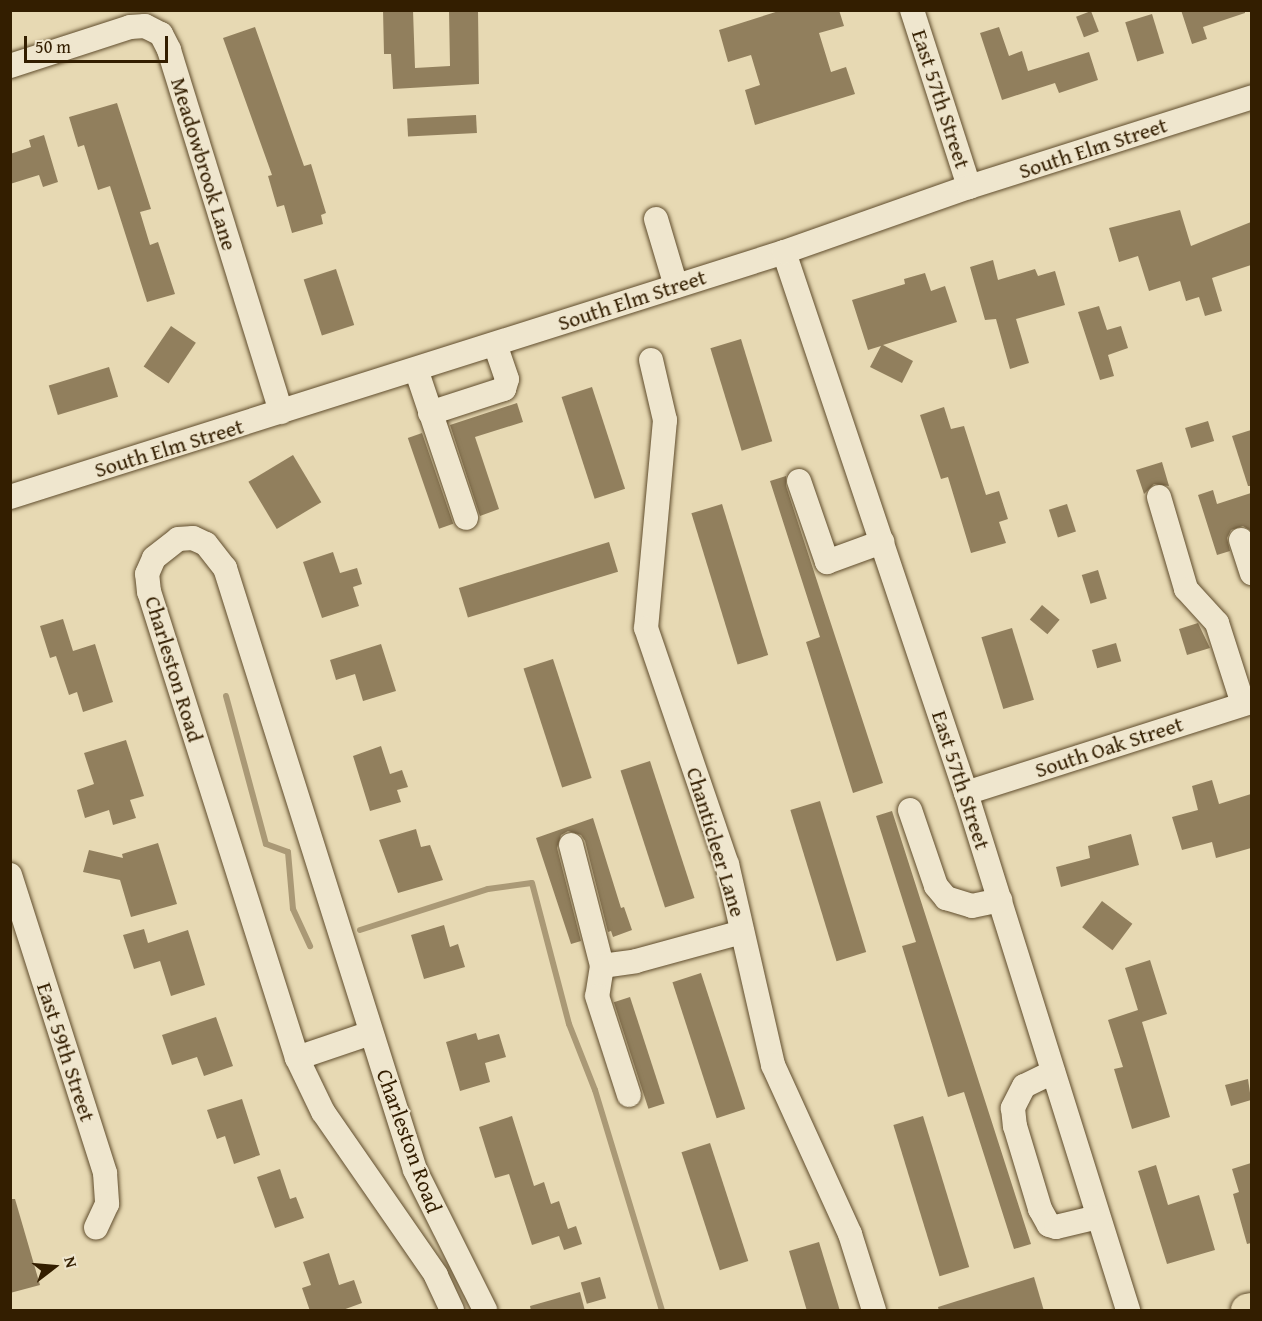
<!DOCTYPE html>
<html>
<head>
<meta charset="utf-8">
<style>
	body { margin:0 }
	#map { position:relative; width:1262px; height:1321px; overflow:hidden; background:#e7d9b3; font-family:"Gentium Book Plus",serif }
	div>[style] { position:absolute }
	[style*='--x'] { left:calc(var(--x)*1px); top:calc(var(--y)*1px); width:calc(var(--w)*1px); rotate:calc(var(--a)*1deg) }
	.stream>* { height:6px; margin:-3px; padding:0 3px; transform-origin:3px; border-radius:3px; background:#aa9976 }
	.building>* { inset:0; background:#917f5d; transform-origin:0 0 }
	.roads { filter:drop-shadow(0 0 2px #604d2d) drop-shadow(0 0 2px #604d2d) }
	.minor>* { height:24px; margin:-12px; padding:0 12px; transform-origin:12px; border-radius:12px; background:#efe6ce }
	.major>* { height:32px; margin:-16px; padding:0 16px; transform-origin:16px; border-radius:16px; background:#e7d9b3 }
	span { translate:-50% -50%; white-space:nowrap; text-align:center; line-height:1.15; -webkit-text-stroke:4.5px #efe6ce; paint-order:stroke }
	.street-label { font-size:22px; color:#331e00 }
	.frame { position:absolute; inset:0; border:12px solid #331e00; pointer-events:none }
	.north { position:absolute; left:24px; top:1237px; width:60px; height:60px; -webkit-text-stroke:4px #efe6ce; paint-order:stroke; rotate:74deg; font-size:16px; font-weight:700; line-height:24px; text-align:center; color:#331e00 }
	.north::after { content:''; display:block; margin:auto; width:21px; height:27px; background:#331e00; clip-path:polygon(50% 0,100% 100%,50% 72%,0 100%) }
	.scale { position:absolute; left:24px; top:36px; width:144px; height:27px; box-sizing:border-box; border:3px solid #331e00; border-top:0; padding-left:8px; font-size:18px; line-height:21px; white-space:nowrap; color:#331e00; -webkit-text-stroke:4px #efe6ce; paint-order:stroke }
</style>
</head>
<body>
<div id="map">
	<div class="stream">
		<div style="--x:226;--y:696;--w:153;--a:74.9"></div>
		<div style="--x:266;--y:844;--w:23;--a:20"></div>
		<div style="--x:288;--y:852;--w:57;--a:85"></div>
		<div style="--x:293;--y:909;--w:41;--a:65.3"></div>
		<div style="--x:360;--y:930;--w:134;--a:-17.8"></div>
		<div style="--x:488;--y:889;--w:44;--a:-7.8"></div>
		<div style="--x:532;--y:883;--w:146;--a:75.3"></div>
		<div style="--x:569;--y:1024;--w:71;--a:68.5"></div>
		<div style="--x:595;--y:1090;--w:230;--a:73.1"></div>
	</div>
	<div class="building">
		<div style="clip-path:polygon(383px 10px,413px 10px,415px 68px,450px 66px,449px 10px,478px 10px,479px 84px,393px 89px,391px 54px,384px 54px)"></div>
		<div style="clip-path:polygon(782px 10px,839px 10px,844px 26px,819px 33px,831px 72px,846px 67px,855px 94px,755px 125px,745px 90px,760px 85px,751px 55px,728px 62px,719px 30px)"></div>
		<div style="clip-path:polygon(1181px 10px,1245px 10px,1245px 13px,1203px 27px,1207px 39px,1192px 44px)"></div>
		<div style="left:1091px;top:11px;width:22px;height:16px;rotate:69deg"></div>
		<div style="left:1152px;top:14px;width:41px;height:28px;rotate:73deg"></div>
		<div style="clip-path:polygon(255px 27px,304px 166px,311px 164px,326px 213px,321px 215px,323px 224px,292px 233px,284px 205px,277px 207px,268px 176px,272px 175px,223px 38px)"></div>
		<div style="clip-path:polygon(999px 27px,1009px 56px,1022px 51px,1028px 71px,1089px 52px,1098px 80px,1059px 93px,1055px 83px,1002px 100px,980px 33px)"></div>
		<div style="clip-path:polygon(117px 103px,151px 209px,140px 212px,150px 245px,158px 242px,175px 294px,147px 302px,110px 186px,98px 190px,84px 145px,78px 147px,69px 117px)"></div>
		<div style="left:476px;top:115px;width:18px;height:69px;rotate:87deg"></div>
		<div style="clip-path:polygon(44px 135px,58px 182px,43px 187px,39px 175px,10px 184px,10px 154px,31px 147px,29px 140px)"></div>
		<div style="clip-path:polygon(1180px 210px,1191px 246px,1251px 222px,1251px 265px,1212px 278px,1222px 311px,1205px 316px,1199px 297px,1186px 301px,1180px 281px,1149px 291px,1138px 256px,1119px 262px,1109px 228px)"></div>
		<div style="clip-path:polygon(993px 260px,998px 280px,1035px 269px,1038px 276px,1055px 271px,1065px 305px,1016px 319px,1029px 363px,1010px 369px,996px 319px,985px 320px,970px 267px)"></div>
		<div style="left:336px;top:269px;width:59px;height:34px;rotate:72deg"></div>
		<div style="clip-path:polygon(925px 273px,931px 291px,945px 286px,957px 322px,883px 345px,913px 361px,902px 383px,870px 367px,881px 346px,868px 350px,852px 300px,905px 284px,904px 279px)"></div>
		<div style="clip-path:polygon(1099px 306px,1107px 330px,1121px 326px,1128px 348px,1108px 355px,1114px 376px,1100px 380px,1078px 312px)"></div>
		<div style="left:171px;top:326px;width:30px;height:49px;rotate:34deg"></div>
		<div style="left:741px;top:339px;width:107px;height:32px;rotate:73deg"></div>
		<div style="left:109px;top:367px;width:31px;height:63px;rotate:73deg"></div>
		<div style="left:592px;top:387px;width:107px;height:32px;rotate:72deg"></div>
		<div style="clip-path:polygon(517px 403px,523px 422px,475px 437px,499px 509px,480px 516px,450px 425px)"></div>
		<div style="clip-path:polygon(944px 407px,951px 429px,964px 426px,986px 495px,999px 491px,1008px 519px,999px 522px,1006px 543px,971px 553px,948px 477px,941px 479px,920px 415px)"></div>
		<div style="left:1208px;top:421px;width:21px;height:24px;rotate:73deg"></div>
		<div style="clip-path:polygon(1251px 430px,1251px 486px,1248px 486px,1232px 436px)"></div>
		<div style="left:422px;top:433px;width:96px;height:15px;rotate:71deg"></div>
		<div style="left:293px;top:455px;width:55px;height:52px;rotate:59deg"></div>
		<div style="clip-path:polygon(1162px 462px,1169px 486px,1154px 484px,1144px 494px,1136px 470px)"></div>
		<div style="clip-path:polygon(786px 476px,786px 486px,883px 783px,853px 793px,806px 642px,820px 637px,770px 481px)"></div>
		<div style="clip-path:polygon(1213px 490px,1217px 504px,1251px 493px,1251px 531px,1243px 526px,1231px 530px,1227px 538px,1230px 551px,1217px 555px,1198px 495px)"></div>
		<div style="left:722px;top:504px;width:158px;height:32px;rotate:73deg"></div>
		<div style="left:1067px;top:504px;width:29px;height:19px;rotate:72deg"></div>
		<div style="left:609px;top:542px;width:31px;height:157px;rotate:73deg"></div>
		<div style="clip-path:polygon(333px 552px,340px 573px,357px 568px,362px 584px,353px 587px,359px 606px,322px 618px,303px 562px)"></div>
		<div style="left:1098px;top:570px;width:30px;height:17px;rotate:73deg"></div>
		<div style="left:1042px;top:605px;width:23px;height:19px;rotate:40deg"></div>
		<div style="clip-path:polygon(63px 619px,73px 651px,95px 644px,113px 702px,83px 712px,77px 692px,69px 695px,56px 656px,50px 658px,40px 626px)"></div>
		<div style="clip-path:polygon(1198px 623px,1210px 648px,1187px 655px,1179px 629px)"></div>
		<div style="left:1012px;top:628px;width:75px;height:32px;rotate:73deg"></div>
		<div style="left:1116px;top:643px;width:19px;height:25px;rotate:74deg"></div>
		<div style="clip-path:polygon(381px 644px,396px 691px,363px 701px,355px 674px,336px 680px,330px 660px)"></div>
		<div style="left:553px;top:659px;width:125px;height:31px;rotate:72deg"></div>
		<div style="clip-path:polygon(126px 740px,144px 796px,130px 800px,136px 818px,113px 825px,109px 810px,85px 818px,77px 790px,94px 784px,84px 753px)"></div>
		<div style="clip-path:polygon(381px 746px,390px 774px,402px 770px,408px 787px,397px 790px,401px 802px,370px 811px,353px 756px)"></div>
		<div style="left:650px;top:761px;width:144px;height:31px;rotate:72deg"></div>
		<div style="clip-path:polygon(1212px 780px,1219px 804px,1251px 794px,1251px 848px,1216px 858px,1212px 842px,1182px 850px,1172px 817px,1198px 810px,1192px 786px)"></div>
		<div style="left:820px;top:801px;width:158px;height:31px;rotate:73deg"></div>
		<div style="clip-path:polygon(892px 811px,1031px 1244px,1014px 1249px,964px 1092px,948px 1097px,902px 946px,916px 942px,876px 816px)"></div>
		<div style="clip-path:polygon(593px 818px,621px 908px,624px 907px,632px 930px,613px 937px,611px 931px,608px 932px,585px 841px,581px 835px,568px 831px,561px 835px,557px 848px,581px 941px,571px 944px,536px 838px)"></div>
		<div style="clip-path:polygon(416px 829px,421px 847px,430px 845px,443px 880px,398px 893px,379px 840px)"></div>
		<div style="clip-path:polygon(1131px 834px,1139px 865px,1061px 887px,1056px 867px,1090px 858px,1088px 846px)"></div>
		<div style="clip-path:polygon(158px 843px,177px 904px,131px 917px,120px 880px,83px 872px,89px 850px,123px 858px,122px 854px)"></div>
		<div style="left:1102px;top:901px;width:38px;height:33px;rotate:37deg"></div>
		<div style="clip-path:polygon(444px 925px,450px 947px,458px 944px,465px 967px,424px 979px,411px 935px)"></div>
		<div style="clip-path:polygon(144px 929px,148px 943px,188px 930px,205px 985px,171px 996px,160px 961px,134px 969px,123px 935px)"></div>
		<div style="clip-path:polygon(1150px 960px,1167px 1014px,1142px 1022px,1170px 1117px,1132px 1129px,1114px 1069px,1123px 1067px,1108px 1020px,1138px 1010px,1125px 968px)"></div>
		<div style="left:701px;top:973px;width:143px;height:30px;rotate:72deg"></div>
		<div style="left:630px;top:997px;width:112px;height:17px;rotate:72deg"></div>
		<div style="clip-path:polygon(216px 1017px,233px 1066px,204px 1076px,197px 1057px,172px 1065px,162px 1035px)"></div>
		<div style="clip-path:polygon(476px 1033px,478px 1040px,499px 1034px,506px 1057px,485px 1063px,490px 1082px,460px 1091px,446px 1042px)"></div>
		<div style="clip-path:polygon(1248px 1079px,1251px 1100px,1231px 1106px,1225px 1085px)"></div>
		<div style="clip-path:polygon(242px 1099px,260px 1155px,234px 1164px,225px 1136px,217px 1139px,207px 1110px)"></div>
		<div style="clip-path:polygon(512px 1116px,534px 1186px,544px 1182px,551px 1204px,559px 1201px,568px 1229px,576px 1226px,582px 1244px,564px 1250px,559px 1236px,532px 1245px,509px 1174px,495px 1178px,479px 1127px)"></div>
		<div style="left:923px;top:1116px;width:158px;height:31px;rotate:73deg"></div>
		<div style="left:710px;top:1143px;width:124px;height:30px;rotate:72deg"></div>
		<div style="clip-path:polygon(1251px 1163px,1251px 1243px,1247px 1244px,1233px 1194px,1239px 1192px,1232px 1169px)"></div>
		<div style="clip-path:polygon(1156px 1165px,1168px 1205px,1199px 1195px,1215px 1250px,1167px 1264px,1138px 1171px)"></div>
		<div style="clip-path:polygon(280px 1169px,290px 1199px,296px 1197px,304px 1218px,275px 1228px,257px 1177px)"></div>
		<div style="clip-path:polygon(10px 1199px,15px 1199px,40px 1285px,10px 1293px)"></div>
		<div style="clip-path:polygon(819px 1242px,840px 1311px,807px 1311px,789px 1251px)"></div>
		<div style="clip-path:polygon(329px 1253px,339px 1285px,354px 1280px,362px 1303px,340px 1311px,310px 1311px,302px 1288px,311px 1285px,303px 1262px)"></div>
		<div style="left:600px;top:1277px;width:22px;height:20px;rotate:74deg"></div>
		<div style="clip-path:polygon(1034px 1277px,1044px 1311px,939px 1311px,938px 1307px)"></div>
		<div style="clip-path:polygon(580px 1292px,585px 1311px,531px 1311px,530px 1306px)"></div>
	</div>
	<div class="roads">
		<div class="minor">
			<div style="--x:912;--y:10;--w:186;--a:72.1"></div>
			<div style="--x:10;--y:66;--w:126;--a:-18"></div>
			<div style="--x:130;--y:27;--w:15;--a:-4"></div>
			<div style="--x:145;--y:26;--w:18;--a:27"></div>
			<div style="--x:161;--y:34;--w:18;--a:63"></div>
			<div style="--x:169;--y:50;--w:379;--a:72.8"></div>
			<div style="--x:656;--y:219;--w:70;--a:73.4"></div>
			<div style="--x:784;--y:252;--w:571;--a:71.41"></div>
			<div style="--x:966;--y:793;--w:542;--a:72.6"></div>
			<div style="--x:651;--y:360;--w:62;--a:76.9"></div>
			<div style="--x:665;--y:420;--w:209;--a:95.2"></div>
			<div style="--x:646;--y:628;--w:250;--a:71.1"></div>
			<div style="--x:727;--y:864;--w:206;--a:77.1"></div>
			<div style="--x:773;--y:1065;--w:186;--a:65.5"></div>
			<div style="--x:850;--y:1234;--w:80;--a:72.5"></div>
			<div style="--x:416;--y:369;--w:157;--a:71.4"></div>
			<div style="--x:430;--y:413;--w:78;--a:-18"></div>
			<div style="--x:504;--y:389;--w:10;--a:-73"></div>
			<div style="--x:507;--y:379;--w:37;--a:-109"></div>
			<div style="--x:799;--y:481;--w:86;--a:70.9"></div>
			<div style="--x:827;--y:562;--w:59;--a:-20"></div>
			<div style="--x:10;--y:497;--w:812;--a:-17.56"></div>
			<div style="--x:784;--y:252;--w:196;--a:-19.4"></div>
			<div style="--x:969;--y:187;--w:297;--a:-17.6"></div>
			<div style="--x:1159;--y:497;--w:96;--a:73.6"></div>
			<div style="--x:1186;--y:589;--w:46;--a:47.6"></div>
			<div style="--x:1217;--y:623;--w:85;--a:72.2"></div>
			<div style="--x:1241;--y:540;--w:35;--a:72"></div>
			<div style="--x:966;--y:793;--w:300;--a:-17.7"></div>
			<div style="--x:910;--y:810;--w:80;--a:71.1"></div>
			<div style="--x:936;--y:886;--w:16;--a:50"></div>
			<div style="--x:946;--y:898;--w:27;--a:17"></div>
			<div style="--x:972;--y:906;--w:29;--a:-12"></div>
			<div style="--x:571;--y:845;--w:125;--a:75.6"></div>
			<div style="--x:602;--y:966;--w:34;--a:-8"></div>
			<div style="--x:636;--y:961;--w:110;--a:-15.3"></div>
			<div style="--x:10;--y:875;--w:313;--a:72.3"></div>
			<div style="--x:105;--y:1173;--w:31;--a:86"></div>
			<div style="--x:107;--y:1204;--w:26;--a:115"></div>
			<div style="--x:602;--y:966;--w:30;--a:99"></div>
			<div style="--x:597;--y:996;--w:104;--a:72.1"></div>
			<div style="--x:297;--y:1058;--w:78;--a:-18.7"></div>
			<div style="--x:1053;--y:1072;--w:32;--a:154"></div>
			<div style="--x:1024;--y:1086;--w:25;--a:117"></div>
			<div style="--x:1013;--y:1108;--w:18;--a:84"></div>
			<div style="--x:1015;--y:1126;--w:87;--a:73.2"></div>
			<div style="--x:1040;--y:1209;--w:18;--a:61"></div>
			<div style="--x:1049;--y:1225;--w:7;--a:16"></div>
			<div style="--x:1056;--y:1227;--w:43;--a:-13.4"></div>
			<div style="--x:452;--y:1310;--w:38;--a:-115"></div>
			<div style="--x:436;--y:1275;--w:198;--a:-124.7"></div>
			<div style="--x:323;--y:1112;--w:60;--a:-115.7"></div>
			<div style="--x:297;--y:1058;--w:489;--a:-107.6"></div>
			<div style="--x:149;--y:592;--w:18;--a:-96"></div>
			<div style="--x:147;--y:574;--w:17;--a:-66"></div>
			<div style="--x:154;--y:558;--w:31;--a:-38"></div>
			<div style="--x:178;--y:539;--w:15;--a:-4"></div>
			<div style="--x:193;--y:538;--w:14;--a:25"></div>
			<div style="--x:206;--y:544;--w:31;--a:52"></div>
			<div style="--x:225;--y:568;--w:631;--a:72.48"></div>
			<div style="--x:415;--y:1170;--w:157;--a:63.4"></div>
		</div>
		<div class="major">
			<div style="--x:1247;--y:1310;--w:5;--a:-11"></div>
		</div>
	</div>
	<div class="street-label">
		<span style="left:941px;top:99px;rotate:72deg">East 57th Street</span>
		<span style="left:1093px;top:148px;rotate:-18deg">South Elm Street</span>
		<span style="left:204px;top:164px;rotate:73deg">Meadowbrook Lane</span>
		<span style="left:632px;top:300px;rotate:-18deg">South Elm Street</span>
		<span style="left:169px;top:448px;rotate:-17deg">South Elm Street</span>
		<span style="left:174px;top:669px;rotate:73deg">Charleston Road</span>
		<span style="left:1109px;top:747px;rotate:-18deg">South Oak Street</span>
		<span style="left:961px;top:780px;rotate:72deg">East 57th Street</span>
		<span style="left:716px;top:842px;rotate:73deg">Chanticleer Lane</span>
		<span style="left:66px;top:1052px;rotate:72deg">East 59th Street</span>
		<span style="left:409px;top:1141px;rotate:70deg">Charleston Road</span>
	</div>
	<div class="frame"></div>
	<div class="north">N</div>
	<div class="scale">50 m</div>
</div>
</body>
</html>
